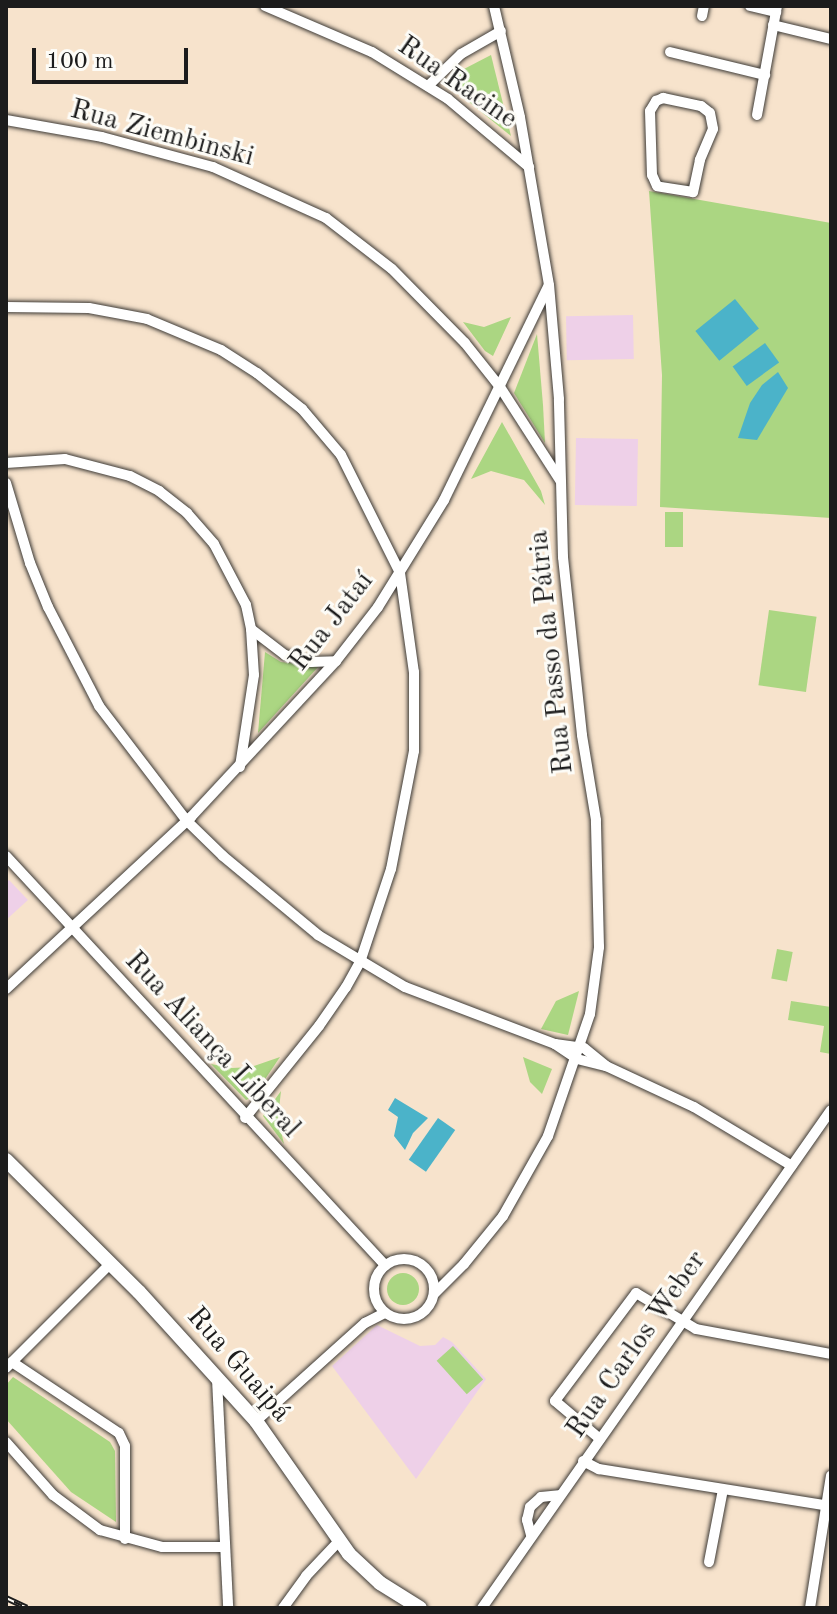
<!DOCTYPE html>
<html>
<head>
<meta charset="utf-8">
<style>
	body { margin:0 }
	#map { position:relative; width:837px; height:1614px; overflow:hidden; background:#f7e3cc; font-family:"Old Standard TT",serif }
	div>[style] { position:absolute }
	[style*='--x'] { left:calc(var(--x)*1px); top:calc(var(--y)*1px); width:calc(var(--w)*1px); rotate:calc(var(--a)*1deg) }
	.built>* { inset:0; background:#eed0e8; transform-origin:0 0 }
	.green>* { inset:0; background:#abd682; transform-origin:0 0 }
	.round { border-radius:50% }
	.water>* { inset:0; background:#4bb3c9; transform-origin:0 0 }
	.roads { filter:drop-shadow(0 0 2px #3d3a36) drop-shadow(0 0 2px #3d3a36) }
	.minor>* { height:10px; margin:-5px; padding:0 5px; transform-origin:5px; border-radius:5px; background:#fff }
	.minor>.ring { margin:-5px; padding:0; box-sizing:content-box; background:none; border:10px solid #fff; border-radius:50% }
	.secondary>* { height:14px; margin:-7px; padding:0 7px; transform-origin:7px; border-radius:7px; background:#fff }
	.rail>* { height:6px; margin-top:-3px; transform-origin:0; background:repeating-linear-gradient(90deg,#fdfcf7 0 9px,#1c1c1c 0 18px); box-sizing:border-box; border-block:2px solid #1c1c1c }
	span { translate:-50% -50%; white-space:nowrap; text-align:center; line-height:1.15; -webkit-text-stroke:6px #fdfcf7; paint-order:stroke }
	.street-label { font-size:28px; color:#1c1c1c }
	.frame { position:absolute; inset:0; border:8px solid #1c1c1c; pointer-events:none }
	.scale { position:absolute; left:32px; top:48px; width:156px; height:36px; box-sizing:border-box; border:4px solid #1c1c1c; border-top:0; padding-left:10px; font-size:24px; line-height:28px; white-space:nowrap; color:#1c1c1c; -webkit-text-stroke:6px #fdfcf7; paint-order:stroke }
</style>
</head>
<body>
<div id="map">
	<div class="built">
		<div style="left:633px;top:315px;width:44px;height:67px;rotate:89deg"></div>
		<div style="left:576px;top:438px;width:62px;height:67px;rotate:1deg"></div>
		<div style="clip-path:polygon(9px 880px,28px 900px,6px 920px,6px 883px)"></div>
		<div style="clip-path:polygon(377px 1325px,420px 1346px,435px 1345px,443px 1337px,452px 1342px,486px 1379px,416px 1479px,332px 1366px)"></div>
	</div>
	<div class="green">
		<div style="clip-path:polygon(491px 55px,511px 136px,448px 85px,462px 70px)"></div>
		<div style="clip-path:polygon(649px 191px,831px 223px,831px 518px,660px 507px,662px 375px)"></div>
		<div style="clip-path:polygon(511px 317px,493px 356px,485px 351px,463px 322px,484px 327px)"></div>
		<div style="clip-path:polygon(537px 334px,543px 405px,545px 443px,514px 393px)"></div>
		<div style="clip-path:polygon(502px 422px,541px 491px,545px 505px,524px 480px,491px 471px,471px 479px)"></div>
		<div style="left:665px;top:512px;width:18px;height:35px"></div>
		<div style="left:769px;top:610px;width:48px;height:76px;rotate:8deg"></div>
		<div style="clip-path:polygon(265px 652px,281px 662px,319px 666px,258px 733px)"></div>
		<div style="left:777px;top:949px;width:16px;height:30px;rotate:11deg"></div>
		<div style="clip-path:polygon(579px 991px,568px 1035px,541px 1029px,556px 1001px)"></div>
		<div style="clip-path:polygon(791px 1001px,831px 1007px,831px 1054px,820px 1052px,824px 1026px,788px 1020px)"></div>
		<div style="clip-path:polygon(280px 1057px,253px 1097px,246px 1100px,211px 1064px,232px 1068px,251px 1067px)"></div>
		<div style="clip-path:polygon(523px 1057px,552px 1069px,542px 1094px,530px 1082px)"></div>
		<div style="clip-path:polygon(281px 1091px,278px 1118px,284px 1144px,263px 1116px)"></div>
		<div class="round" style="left:387px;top:1273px;width:32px;height:32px"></div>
		<div style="left:453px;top:1346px;width:45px;height:22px;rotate:48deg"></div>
		<div style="clip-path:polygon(13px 1377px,110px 1442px,115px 1451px,116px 1522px,71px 1492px,6px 1419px,6px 1385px)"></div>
	</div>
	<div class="water">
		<div style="left:735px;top:299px;width:38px;height:51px;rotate:51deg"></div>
		<div style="left:765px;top:343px;width:24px;height:40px;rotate:54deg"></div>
		<div style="clip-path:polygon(778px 372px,788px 388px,757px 440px,738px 438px,750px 403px,762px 385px)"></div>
		<div style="clip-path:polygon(395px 1098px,428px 1118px,413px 1133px,405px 1150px,394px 1136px,398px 1117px,388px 1110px)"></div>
		<div style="left:438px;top:1118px;width:21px;height:51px;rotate:35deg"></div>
	</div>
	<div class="roads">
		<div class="minor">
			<div style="--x:265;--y:6;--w:116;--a:23.3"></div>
			<div style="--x:372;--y:52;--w:89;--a:31.7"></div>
			<div style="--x:448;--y:99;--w:106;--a:40"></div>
			<div style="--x:750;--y:6;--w:27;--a:13"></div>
			<div style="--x:702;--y:16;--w:10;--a:-79"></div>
			<div style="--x:773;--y:25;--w:60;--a:13.6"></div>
			<div style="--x:670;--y:52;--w:98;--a:13.6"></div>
			<div style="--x:428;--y:86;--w:46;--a:-44.1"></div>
			<div style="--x:461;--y:54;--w:46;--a:-29.9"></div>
			<div style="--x:663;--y:98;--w:39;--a:12"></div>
			<div style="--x:701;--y:106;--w:11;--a:38"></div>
			<div style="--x:710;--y:113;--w:16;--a:79"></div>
			<div style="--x:713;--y:129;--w:34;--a:113"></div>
			<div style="--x:700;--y:160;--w:33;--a:102"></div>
			<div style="--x:693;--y:192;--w:36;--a:-171"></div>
			<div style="--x:657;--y:186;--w:12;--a:-114"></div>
			<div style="--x:652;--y:175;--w:64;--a:-91.8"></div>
			<div style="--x:650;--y:111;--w:12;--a:-59"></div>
			<div style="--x:656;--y:101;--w:8;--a:-23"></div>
			<div style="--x:757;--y:115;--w:111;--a:-79.6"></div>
			<div style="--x:6;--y:120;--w:97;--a:10"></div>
			<div style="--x:102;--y:137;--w:115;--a:15.1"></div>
			<div style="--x:213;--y:167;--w:124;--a:24.3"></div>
			<div style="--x:326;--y:218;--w:83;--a:37.7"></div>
			<div style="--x:392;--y:269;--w:104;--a:45.4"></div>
			<div style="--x:465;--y:343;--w:56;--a:51.5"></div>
			<div style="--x:500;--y:387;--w:111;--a:57.2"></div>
			<div style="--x:6;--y:307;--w:83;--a:0.7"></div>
			<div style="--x:89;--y:308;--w:59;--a:10.7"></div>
			<div style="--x:147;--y:319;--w:80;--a:22.7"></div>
			<div style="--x:221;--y:350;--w:43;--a:32.6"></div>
			<div style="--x:257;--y:373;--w:58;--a:38.7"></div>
			<div style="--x:302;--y:409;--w:60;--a:49.7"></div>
			<div style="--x:341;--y:455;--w:132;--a:63.4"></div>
			<div style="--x:400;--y:573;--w:100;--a:82"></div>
			<div style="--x:414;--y:672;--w:79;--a:90"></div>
			<div style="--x:414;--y:751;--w:120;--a:101"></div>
			<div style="--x:391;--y:869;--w:98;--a:108.4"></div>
			<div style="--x:360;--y:962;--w:29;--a:119"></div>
			<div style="--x:346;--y:987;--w:47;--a:124.7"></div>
			<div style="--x:319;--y:1026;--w:118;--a:128.8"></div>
			<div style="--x:6;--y:463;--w:59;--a:-3.9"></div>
			<div style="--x:65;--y:459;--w:67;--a:14.7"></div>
			<div style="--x:130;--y:476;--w:33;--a:27"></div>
			<div style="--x:159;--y:491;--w:36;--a:38"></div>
			<div style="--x:187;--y:513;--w:41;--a:48.9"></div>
			<div style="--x:214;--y:544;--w:69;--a:62.3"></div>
			<div style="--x:246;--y:605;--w:25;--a:78"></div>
			<div style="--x:251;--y:629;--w:46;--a:86.3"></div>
			<div style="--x:254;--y:675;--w:93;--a:98.7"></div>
			<div style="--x:6;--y:483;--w:84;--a:73.3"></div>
			<div style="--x:30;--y:563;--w:48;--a:67.8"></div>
			<div style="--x:48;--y:607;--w:111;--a:62.7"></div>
			<div style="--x:99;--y:706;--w:145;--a:52.6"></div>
			<div style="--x:187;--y:821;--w:50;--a:44.2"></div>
			<div style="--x:223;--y:856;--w:124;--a:39.7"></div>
			<div style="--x:318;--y:935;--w:101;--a:30.9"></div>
			<div style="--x:405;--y:987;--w:160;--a:20.8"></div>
			<div style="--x:555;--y:1044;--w:27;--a:34"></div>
			<div style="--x:577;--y:1059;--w:30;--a:14"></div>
			<div style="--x:251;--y:629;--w:43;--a:37.4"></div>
			<div style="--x:285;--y:655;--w:27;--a:15"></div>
			<div style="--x:311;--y:662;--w:25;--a:-2"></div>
			<div style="--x:6;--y:856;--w:558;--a:47.18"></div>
			<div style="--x:6;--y:989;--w:253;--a:-42.9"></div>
			<div style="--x:191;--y:817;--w:213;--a:-47.1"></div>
			<div style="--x:336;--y:661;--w:68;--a:-52.1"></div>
			<div style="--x:378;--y:607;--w:126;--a:-58.3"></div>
			<div style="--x:444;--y:500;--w:237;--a:-64"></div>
			<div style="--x:555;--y:1044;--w:29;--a:8"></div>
			<div style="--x:584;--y:1048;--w:28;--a:39"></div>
			<div style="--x:606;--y:1066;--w:97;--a:25"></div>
			<div style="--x:694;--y:1107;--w:114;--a:31"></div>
			<div class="ring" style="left:374px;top:1259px;width:50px;height:50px"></div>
			<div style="--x:435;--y:1293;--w:41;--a:-45"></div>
			<div style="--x:464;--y:1264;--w:62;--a:-50.9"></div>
			<div style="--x:503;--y:1216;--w:92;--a:-60.6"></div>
			<div style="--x:548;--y:1136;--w:129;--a:-71"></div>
			<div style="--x:590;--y:1014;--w:68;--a:-82.3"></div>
			<div style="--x:599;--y:947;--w:127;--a:-91.4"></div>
			<div style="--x:596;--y:820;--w:86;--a:-99.4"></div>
			<div style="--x:582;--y:735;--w:179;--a:-96.1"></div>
			<div style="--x:563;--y:557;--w:158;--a:-91.5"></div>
			<div style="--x:559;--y:399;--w:114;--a:-95"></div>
			<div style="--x:549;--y:285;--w:170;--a:-99.8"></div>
			<div style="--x:520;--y:117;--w:114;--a:-103.2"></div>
			<div style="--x:12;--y:1362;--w:128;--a:33.6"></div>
			<div style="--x:119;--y:1433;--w:14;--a:65"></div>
			<div style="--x:125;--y:1446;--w:93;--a:90"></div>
			<div style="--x:6;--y:1368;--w:147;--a:-45"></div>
			<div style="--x:217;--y:1379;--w:229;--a:87.2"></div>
			<div style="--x:256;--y:1421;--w:147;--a:-42"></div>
			<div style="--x:365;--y:1323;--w:22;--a:-27"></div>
			<div style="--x:600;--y:1439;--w:59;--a:-139.8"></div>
			<div style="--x:555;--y:1401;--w:135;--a:-53.1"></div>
			<div style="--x:636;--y:1293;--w:70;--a:31"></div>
			<div style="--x:696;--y:1329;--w:137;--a:10.5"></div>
			<div style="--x:6;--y:1442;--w:71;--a:48.4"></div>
			<div style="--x:53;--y:1495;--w:59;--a:36.7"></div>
			<div style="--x:100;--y:1530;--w:64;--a:15.3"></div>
			<div style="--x:162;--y:1547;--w:61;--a:0"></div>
			<div style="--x:583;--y:1461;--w:18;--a:27"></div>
			<div style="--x:599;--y:1469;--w:235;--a:9.1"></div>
			<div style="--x:531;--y:1535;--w:16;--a:-105"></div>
			<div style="--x:527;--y:1520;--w:13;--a:-77"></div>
			<div style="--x:530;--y:1507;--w:15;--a:-42"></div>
			<div style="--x:541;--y:1497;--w:18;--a:-6"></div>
			<div style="--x:709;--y:1562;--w:74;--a:-79.1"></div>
			<div style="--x:283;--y:1608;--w:39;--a:-54"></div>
			<div style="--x:306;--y:1576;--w:48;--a:-46.7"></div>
			<div style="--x:482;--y:1608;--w:608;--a:-54.98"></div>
			<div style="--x:810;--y:1608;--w:134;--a:-81"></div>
		</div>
		<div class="secondary">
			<div style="--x:6;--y:1160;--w:187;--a:44.8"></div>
			<div style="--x:139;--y:1292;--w:174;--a:47.8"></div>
			<div style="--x:256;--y:1421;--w:162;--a:55"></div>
			<div style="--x:349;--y:1554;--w:42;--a:43.1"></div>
			<div style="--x:380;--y:1583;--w:47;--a:32"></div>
		</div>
	</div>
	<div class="rail">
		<div style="--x:6;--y:1598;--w:23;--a:25"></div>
	</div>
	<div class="street-label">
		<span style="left:457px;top:83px;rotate:35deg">Rua Racine</span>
		<span style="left:162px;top:134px;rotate:15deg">Rua Ziembinski</span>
		<span style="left:332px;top:622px;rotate:-52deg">Rua Jataí</span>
		<span style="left:552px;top:652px;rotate:-96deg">Rua Passo da Pátria</span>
		<span style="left:212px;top:1045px;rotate:47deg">Rua Aliança Liberal</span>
		<span style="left:637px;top:1345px;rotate:-55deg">Rua Carlos Weber</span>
		<span style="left:238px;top:1365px;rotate:49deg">Rua Guaipá</span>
	</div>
	<div class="frame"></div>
	<div class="scale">100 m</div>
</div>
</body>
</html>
